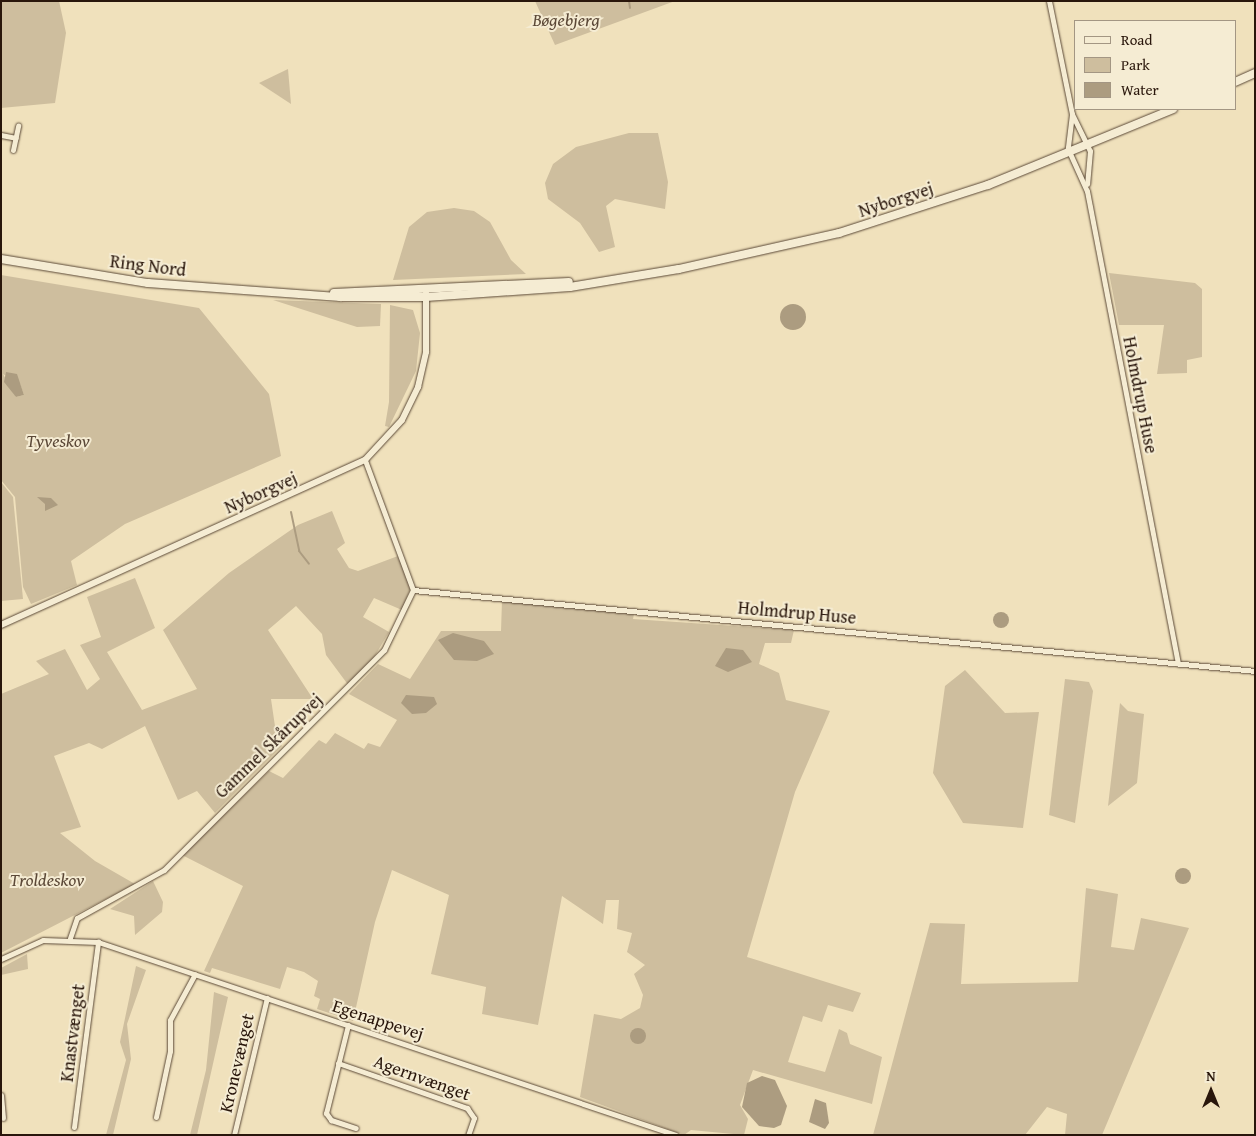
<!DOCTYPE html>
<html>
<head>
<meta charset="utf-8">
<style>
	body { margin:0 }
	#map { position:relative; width:1256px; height:1136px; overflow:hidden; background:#f0e1bc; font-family:"Gentium Book Plus",serif }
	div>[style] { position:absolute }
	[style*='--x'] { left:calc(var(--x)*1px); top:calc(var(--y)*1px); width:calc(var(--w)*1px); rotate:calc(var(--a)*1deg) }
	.green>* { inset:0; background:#cebe9e }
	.water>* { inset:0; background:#ac9c80 }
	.round { border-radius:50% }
	.stream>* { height:2px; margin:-1px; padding:0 1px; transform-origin:1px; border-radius:1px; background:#ac9c80 }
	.roads { filter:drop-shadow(0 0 1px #5b4937) drop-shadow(0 0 1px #5b4937) }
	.minor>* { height:5px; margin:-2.5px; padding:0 2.5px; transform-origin:2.5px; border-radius:2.5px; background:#f5ecd3 }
	.tertiary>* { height:6px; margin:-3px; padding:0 3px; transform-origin:3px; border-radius:3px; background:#f5ecd3 }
	.secondary>* { height:8px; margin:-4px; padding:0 4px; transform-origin:4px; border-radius:4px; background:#f5ecd3 }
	span { translate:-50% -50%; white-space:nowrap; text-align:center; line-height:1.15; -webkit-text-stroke:4px #f5ecd3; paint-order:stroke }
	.park-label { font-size:18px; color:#5b4837; font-style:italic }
	.street-label { font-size:18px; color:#29160b }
	.frame { position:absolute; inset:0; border:2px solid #29160b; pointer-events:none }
	.legend { position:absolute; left:1074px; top:20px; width:162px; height:90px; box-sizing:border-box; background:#f5ecd3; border:1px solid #a39683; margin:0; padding:6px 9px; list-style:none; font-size:15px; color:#29160b }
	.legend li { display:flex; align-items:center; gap:10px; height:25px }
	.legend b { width:25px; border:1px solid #a39683 }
	.north { position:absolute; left:1186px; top:1066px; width:50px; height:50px; -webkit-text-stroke:4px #f5ecd3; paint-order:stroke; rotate:0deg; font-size:14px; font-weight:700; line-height:20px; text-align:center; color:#29160b }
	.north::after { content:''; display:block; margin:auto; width:18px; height:22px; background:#29160b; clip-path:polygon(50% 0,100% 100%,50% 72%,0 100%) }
</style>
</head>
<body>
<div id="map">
	<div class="green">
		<div style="clip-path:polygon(1px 1px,59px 1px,66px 33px,55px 103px,1px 108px)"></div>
		<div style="clip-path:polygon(535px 1px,675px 1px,555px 45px)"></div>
		<div style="clip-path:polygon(288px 69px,291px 104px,259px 83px)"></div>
		<div style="clip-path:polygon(629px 133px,658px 133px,668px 182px,665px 209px,615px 199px,606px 206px,615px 247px,599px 252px,580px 223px,548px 199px,545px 183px,553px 164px,576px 147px)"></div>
		<div style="clip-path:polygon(454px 208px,474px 211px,490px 222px,511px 260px,526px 274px,393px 280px,409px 227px,427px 212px)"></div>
		<div style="clip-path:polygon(1109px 273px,1195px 283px,1202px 289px,1202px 357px,1187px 360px,1187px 373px,1157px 374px,1164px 325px,1119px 325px)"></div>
		<div style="clip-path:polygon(evenodd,1px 275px,199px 308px,269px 394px,281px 456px,125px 524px,71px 561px,77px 585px,31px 604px,23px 587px,15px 497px,1px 480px,1px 275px,3px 374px,20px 384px,24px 395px,16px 397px,3px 374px)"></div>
		<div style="clip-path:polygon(273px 300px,381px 304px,380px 326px,357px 327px)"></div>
		<div style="clip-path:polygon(390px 305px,413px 310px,420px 333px,416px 371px,389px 427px,385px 426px,389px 402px)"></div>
		<div style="clip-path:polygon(1px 482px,13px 497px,23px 599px,1px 601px)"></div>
		<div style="clip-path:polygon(332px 511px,345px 543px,337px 549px,349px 568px,358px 571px,398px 556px,411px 587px,402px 610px,374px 598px,363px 617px,389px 632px,370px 664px,349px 686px,326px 655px,322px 634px,296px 606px,268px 630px,313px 699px,271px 699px,277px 740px,282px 746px,215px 813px,197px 791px,178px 800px,145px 726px,102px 749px,89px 743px,54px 756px,81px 827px,60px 833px,95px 861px,135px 884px,1px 953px,1px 694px,49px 674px,36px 661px,65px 649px,87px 690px,100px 679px,80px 645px,101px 637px,87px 597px,135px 578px,155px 628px,107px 652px,142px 710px,197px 689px,163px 630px,229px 573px,298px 525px)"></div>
		<div style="clip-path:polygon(502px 601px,634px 614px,633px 619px,794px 630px,791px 643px,765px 643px,759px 664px,779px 673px,786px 700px,830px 711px,795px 792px,747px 957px,861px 993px,853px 1012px,828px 1005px,822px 1022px,803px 1016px,788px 1062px,825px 1072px,839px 1029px,847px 1033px,850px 1044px,882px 1057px,872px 1104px,753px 1070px,740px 1105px,748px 1119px,744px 1135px,691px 1130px,684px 1135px,580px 1097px,594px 1014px,621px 1019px,640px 1008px,643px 995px,634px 974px,645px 965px,627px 952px,632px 933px,617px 929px,619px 900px,606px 900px,603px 924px,562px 896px,538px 1025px,482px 1014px,486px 987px,431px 974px,449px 895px,392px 870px,375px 922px,353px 1021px,317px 1009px,320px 999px,314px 996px,318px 981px,304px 972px,287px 967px,280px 989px,212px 968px,210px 973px,204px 971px,243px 886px,182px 855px,269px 771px,283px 778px,319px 740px,326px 744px,335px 733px,364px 749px,368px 743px,380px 747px,397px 720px,349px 694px,378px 664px,410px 679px,441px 631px,501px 631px)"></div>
		<div style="clip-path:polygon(965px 670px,1005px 713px,1039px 712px,1023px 828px,963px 823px,933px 773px,945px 686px)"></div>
		<div style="clip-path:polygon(1065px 679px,1089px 682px,1093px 691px,1075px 823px,1049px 815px)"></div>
		<div style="clip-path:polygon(1120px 703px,1128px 711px,1144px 714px,1137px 783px,1108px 806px)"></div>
		<div style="clip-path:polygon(153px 881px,163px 902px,162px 912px,135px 935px,134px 916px,110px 909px)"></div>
		<div style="clip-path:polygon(1086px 888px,1118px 894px,1111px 947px,1134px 950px,1141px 918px,1189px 928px,1102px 1135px,1065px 1135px,1067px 1114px,1047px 1107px,1025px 1135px,873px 1135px,930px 923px,965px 924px,961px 984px,1078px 982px)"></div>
		<div style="clip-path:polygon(27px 954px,28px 969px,1px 975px,1px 968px)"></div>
		<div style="clip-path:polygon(136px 966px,146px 970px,127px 1024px,131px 1059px,113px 1135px,106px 1135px,126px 1060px,120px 1042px)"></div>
		<div style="clip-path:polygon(214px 992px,228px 997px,197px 1135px,190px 1135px,206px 1070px)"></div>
	</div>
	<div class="water">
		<div class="round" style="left:780px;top:304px;width:26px;height:26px"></div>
		<div style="clip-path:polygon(6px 372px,17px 374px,24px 395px,16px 397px,4px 382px)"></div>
		<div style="clip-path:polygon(37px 497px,51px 498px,58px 505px,45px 511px,45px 504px)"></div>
		<div class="round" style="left:993px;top:612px;width:16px;height:16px"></div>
		<div style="clip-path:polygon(453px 633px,484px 641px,494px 654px,477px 661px,454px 660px,438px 640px)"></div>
		<div style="clip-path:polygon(726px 648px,743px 650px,752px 662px,728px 672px,715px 666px)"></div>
		<div style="clip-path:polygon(406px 695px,434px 697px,437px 704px,426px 713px,412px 714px,401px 703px)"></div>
		<div class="round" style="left:1175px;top:868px;width:16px;height:16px"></div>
		<div class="round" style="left:630px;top:1028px;width:16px;height:16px"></div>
		<div style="clip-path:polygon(762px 1076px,775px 1080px,787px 1106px,781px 1125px,774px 1128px,759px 1126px,742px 1107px,747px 1083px)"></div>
		<div style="clip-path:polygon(815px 1099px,826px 1103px,829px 1123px,825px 1129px,809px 1122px)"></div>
	</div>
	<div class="stream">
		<div style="--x:629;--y:1;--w:7;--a:82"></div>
		<div style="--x:291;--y:512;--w:40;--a:78"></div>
		<div style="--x:299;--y:551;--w:16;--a:52"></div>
	</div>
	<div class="roads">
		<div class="minor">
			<div style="--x:1049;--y:1;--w:115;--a:78.5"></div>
			<div style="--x:1072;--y:114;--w:41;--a:64.1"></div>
			<div style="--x:1090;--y:151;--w:33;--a:95"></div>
			<div style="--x:1072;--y:114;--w:35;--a:97"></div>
			<div style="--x:1068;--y:149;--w:46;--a:65.7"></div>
			<div style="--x:1087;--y:191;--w:481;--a:79.1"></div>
			<div style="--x:1;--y:135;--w:15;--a:11"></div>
			<div style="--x:13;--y:150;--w:25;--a:-78"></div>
			<div style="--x:413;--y:590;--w:846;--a:5.49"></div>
			<div style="--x:70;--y:938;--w:21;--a:-71"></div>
			<div style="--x:77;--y:918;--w:99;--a:-28.9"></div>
			<div style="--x:164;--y:870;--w:311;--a:-45"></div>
			<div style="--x:384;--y:650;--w:67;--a:-64.2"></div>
			<div style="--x:413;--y:590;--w:139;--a:-110.3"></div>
			<div style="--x:1;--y:959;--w:46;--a:-24.3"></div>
			<div style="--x:43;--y:940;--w:55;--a:2.1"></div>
			<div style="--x:98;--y:942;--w:609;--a:18.46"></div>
			<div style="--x:348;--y:1025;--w:91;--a:104"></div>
			<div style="--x:326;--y:1113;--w:9;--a:54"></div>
			<div style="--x:331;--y:1120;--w:26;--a:18"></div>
			<div style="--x:338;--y:1063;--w:137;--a:19.2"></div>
			<div style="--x:467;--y:1108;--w:12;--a:55"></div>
			<div style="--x:474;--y:1118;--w:18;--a:109"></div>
			<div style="--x:1;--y:1095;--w:23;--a:85"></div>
			<div style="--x:156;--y:1117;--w:67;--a:-78"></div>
			<div style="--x:170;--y:1051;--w:31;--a:-90"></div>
			<div style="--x:170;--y:1020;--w:52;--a:-61.5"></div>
			<div style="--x:74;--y:1127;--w:187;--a:-82.6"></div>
			<div style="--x:234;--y:1135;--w:141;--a:-76.5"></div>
		</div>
		<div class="tertiary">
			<div style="--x:1;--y:625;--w:400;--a:-24.4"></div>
			<div style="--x:365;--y:460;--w:54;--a:-47.2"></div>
			<div style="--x:402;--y:420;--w:37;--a:-64"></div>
			<div style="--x:418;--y:387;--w:36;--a:-77"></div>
			<div style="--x:426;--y:352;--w:59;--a:-90"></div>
		</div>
		<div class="secondary">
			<div style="--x:1235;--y:82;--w:22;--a:-24"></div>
			<div style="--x:1;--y:259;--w:149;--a:9.3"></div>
			<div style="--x:148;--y:283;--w:193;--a:4.2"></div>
			<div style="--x:340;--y:297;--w:86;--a:0"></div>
			<div style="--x:426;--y:297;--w:144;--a:-4"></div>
			<div style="--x:570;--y:287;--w:110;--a:-9.4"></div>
			<div style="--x:679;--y:269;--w:164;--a:-12.7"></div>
			<div style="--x:839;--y:233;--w:157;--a:-17.9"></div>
			<div style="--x:988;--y:185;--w:200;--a:-22.3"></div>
			<div style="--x:334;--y:293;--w:235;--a:-2.7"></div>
		</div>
	</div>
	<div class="park-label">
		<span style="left:566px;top:20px">Bøgebjerg</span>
		<span style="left:58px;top:441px">Tyveskov</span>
		<span style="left:47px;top:880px">Troldeskov</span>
	</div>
	<div class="street-label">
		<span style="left:896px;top:200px;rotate:-18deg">Nyborgvej</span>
		<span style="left:148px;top:266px;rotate:7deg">Ring Nord</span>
		<span style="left:1140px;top:395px;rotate:79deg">Holmdrup Huse</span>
		<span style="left:261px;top:493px;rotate:-24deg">Nyborgvej</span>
		<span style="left:797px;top:613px;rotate:5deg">Holmdrup Huse</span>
		<span style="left:269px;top:746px;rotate:-44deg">Gammel Skårupvej</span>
		<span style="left:378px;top:1020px;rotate:18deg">Egenappevej</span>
		<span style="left:73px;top:1033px;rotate:-83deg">Knastvænget</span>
		<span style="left:237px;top:1063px;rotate:-77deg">Kronevænget</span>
		<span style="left:422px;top:1078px;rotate:20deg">Agernvænget</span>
	</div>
	<div class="frame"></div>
	<ul class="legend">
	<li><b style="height:6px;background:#f5ecd3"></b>Road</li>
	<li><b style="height:14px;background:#cebe9e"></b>Park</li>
	<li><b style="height:14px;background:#ac9c80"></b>Water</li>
	</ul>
	<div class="north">N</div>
</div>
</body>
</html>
